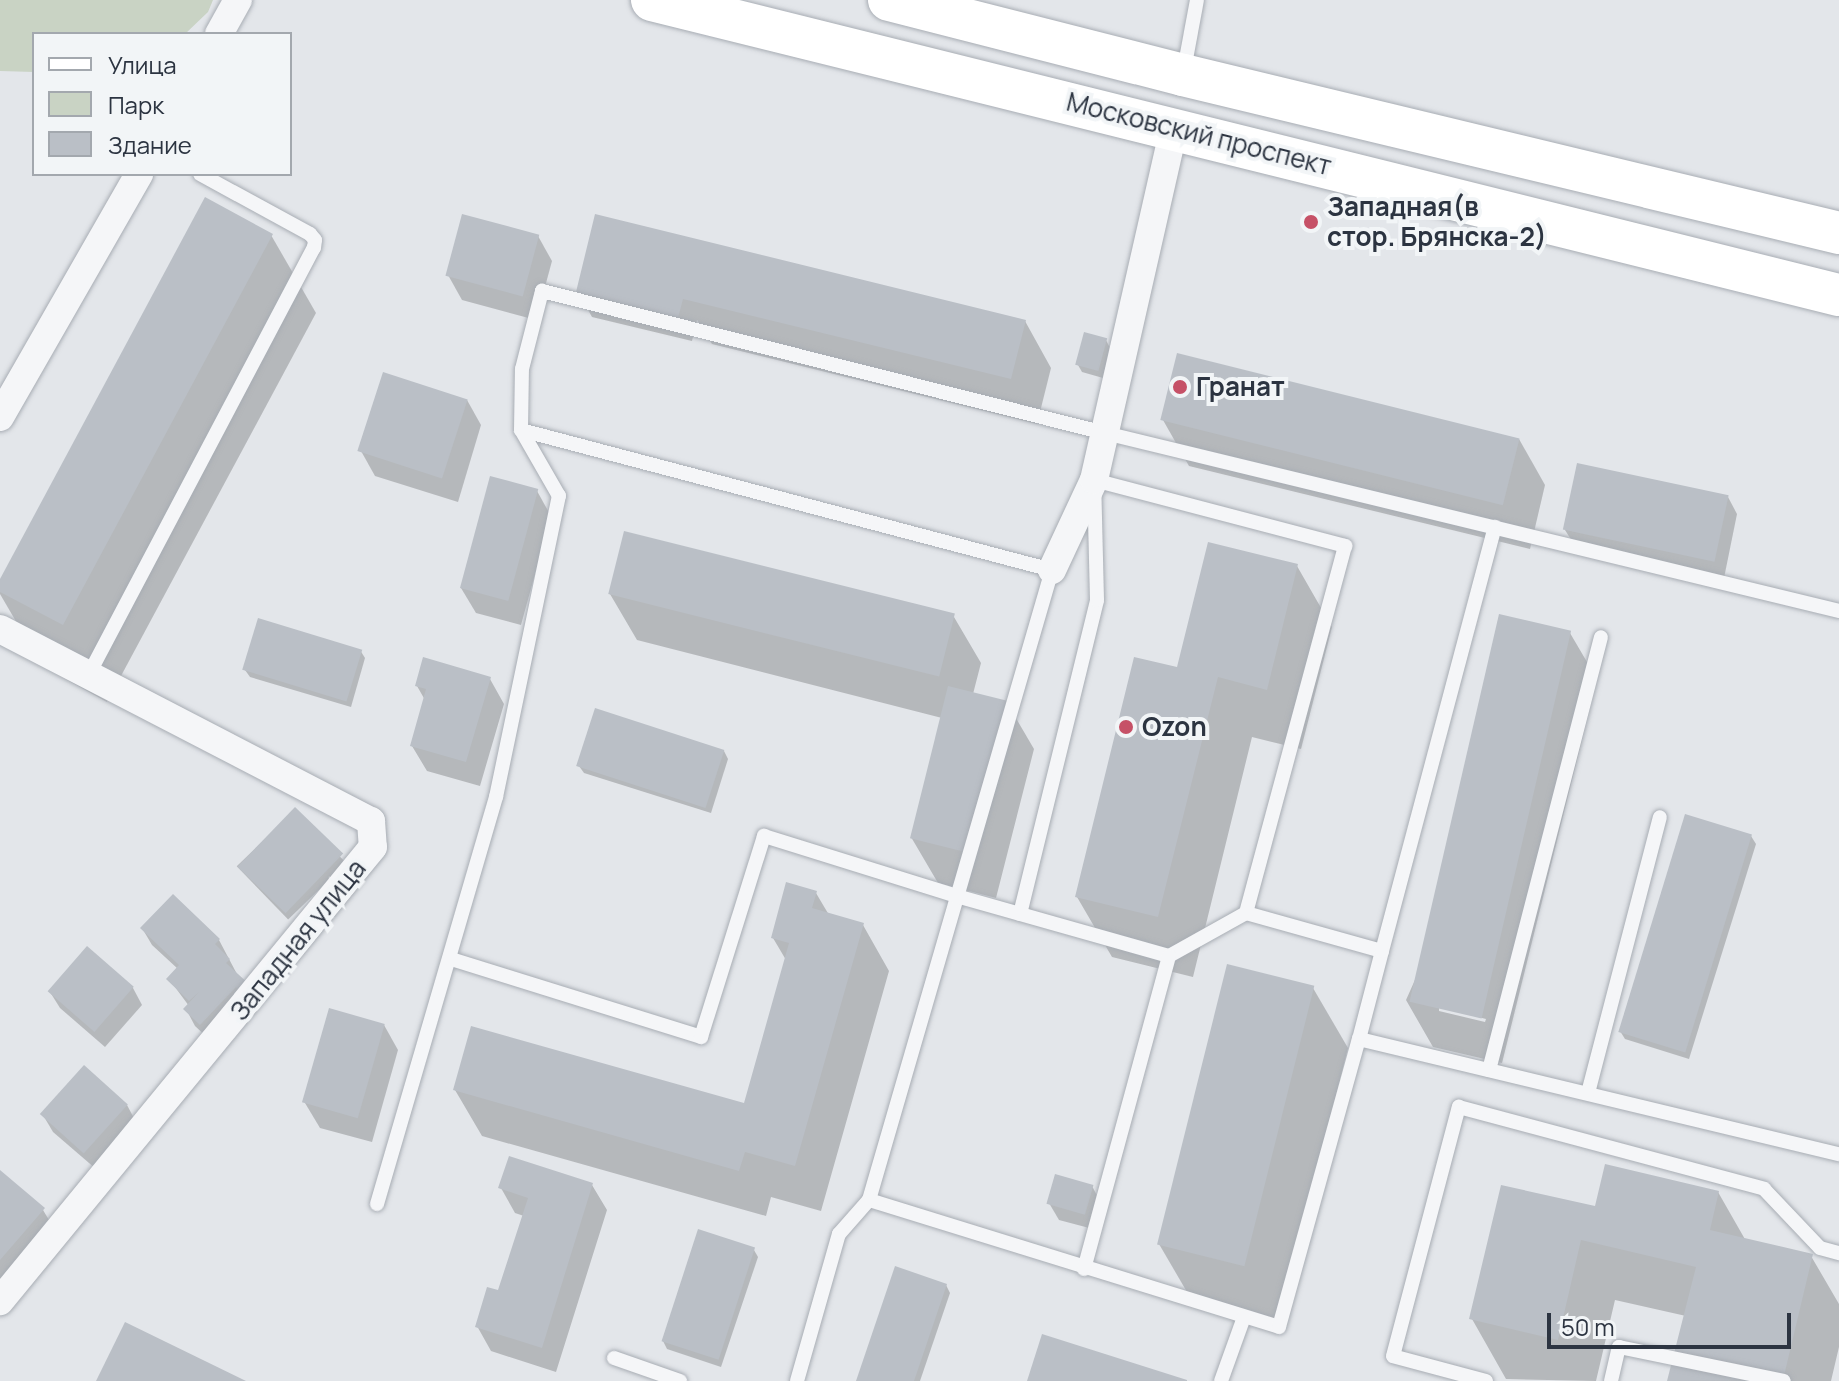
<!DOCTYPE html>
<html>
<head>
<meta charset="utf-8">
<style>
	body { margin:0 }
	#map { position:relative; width:1839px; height:1381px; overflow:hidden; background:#e3e6ea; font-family:Manrope,sans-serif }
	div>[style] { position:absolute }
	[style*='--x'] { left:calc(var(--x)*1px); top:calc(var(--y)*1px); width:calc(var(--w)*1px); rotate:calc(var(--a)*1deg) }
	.green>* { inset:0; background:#c9d3c4 }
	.shadow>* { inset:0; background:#0003; transform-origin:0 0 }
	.building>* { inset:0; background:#babfc6; transform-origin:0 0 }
	.roads { filter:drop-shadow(0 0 2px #a8adb4) drop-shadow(0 0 2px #a8adb4) }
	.lane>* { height:14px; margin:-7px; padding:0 7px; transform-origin:7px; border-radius:7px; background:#f5f6f8 }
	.street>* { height:28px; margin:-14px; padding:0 14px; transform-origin:14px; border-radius:14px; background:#f5f6f8 }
	.primary>* { height:42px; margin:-21px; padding:0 21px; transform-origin:21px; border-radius:21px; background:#fff }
	.dots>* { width:22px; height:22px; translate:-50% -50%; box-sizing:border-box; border:4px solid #f2f5f7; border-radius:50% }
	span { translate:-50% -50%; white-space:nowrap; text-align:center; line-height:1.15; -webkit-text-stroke:8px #f2f5f7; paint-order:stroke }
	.street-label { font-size:26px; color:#2c3441 }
	.poi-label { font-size:26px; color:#2c3441; font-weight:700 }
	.left { translate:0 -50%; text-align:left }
	.legend { position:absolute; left:32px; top:32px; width:260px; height:144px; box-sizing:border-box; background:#f2f5f7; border:2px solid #a3a8ae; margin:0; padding:10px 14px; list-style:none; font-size:24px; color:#2c3441 }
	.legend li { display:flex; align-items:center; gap:16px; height:40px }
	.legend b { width:40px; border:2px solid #a3a8ae }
	.scale { position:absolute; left:1547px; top:1313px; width:244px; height:36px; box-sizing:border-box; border:4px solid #2c3441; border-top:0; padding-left:10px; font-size:24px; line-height:28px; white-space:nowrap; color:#2c3441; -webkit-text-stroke:6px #f2f5f7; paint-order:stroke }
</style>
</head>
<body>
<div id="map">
	<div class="green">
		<div style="clip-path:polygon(0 0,213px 0,208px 12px,185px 34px,34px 34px,34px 72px,0 71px)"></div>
	</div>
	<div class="shadow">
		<div style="clip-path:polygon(271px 235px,316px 313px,107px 702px,42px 666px,0 594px,0 583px)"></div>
		<div style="clip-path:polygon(538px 236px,552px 261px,536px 320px,462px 300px,448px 275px)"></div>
		<div style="clip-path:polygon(578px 292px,1025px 321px,1051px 368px,1037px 424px,712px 344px,697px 320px,692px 341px,592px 317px)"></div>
		<div style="clip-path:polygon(1106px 340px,1110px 348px,1103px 378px,1082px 372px,1078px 365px)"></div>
		<div style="clip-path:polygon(467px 400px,481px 425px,458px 502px,375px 476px,361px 451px)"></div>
		<div style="clip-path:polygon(1163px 420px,1519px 439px,1545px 485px,1530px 549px,1189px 466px)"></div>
		<div style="clip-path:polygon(537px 491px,551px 516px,521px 625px,476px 613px,461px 588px)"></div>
		<div style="clip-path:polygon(1728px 497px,1737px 514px,1724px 578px,1575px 546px,1565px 530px)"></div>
		<div style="clip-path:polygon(1297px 566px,1332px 627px,1301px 749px,1252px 737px,1193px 977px,1112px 957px,1077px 897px,1179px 670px)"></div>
		<div style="clip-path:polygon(610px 594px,954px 617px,981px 663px,973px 694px,1007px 703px,1034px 749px,996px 898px,938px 883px,911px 837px,942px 718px,637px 640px)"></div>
		<div style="clip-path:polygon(evenodd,1570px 633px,1597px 679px,1502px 1063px,1433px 1047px,1406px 1000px,1570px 633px,1439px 1007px,1486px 1019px,1485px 1022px,1439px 1011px,1439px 1007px)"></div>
		<div style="clip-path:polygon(360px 650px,365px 658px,351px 707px,250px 677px,245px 670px)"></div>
		<div style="clip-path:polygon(490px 679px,504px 704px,480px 786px,427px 771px,412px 746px,425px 700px,417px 686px)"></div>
		<div style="clip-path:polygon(724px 751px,728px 759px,711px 813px,584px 773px,579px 766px)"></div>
		<div style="left:295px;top:810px;width:74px;height:81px;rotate:46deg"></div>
		<div style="clip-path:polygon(1751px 836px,1756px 844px,1689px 1059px,1625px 1039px,1620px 1031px)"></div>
		<div style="clip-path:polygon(816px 893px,829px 915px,863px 925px,889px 971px,821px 1211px,771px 1197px,766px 1216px,482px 1136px,455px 1090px,745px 1105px,786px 960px,773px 938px)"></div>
		<div style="clip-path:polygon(142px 928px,219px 940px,238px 976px,248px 987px,210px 1040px,195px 1026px,186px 1009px,189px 1006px,169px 979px,178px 969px,152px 945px)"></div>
		<div style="clip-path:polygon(87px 949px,133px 988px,142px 1005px,105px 1047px,60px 1008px,50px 992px)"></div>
		<div style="clip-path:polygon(1313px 988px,1348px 1048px,1278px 1325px,1194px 1304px,1159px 1244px)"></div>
		<div style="clip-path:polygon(384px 1025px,398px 1050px,372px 1142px,320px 1128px,305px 1103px)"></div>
		<div style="clip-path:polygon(127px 1105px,136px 1122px,96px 1169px,53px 1132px,43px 1115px)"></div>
		<div style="clip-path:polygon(0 1173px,43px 1210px,58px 1235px,0 1301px)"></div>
		<div style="clip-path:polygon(592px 1185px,607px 1210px,556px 1372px,491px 1351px,477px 1326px,500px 1293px,524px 1216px,515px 1213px,501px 1188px)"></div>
		<div style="clip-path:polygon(1092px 1186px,1101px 1203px,1093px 1229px,1059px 1220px,1049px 1203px)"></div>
		<div style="clip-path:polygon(1718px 1192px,1746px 1241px,1811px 1256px,1839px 1304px,1839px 1347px,1831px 1381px,1669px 1381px,1686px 1316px,1615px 1300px,1596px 1381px,1506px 1379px,1472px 1319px,1597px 1209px)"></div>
		<div style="clip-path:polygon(754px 1250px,758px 1257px,721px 1367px,667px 1349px,663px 1341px)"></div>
		<div style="clip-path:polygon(946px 1285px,950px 1293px,920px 1381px,858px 1381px)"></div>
	</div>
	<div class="building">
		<div style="clip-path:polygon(205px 197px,273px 234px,63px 625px,0 592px,0 579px)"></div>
		<div style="left:462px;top:214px;width:80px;height:64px;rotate:15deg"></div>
		<div style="clip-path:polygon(595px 214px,1026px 320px,1011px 379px,683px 299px,678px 318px,576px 292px)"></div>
		<div style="left:1084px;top:332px;width:24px;height:34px;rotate:15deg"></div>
		<div style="left:1177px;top:353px;width:353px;height:69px;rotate:14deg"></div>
		<div style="left:383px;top:372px;width:89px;height:83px;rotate:18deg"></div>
		<div style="left:1577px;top:463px;width:155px;height:68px;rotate:12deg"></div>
		<div style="left:490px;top:476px;width:50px;height:116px;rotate:15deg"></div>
		<div style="left:624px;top:531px;width:341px;height:65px;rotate:14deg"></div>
		<div style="clip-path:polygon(1208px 542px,1298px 564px,1267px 690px,1218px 677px,1158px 917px,1075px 897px,1134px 657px,1177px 667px)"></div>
		<div style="left:1499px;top:614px;width:74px;height:398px;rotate:13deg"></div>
		<div style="left:258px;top:618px;width:109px;height:54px;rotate:17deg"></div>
		<div style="clip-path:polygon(423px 657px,491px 677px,466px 762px,410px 746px,426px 689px,415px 686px)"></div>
		<div style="left:948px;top:686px;width:62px;height:157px;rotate:14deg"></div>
		<div style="left:595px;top:708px;width:136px;height:61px;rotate:18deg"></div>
		<div style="left:295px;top:807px;width:67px;height:83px;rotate:44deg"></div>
		<div style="left:1685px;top:814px;width:70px;height:228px;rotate:17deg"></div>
		<div style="clip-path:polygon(786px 882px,817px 891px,812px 908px,864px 923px,795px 1166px,745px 1152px,739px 1171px,453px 1090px,471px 1026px,744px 1103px,789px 943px,771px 938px)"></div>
		<div style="clip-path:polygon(173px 894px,220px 939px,215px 944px,230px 959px,226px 963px,250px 985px,243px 994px,236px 987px,200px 1025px,183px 1009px,199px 992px,189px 1001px,166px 979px,179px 965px,140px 928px)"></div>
		<div style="left:87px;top:946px;width:62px;height:60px;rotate:41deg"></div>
		<div style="left:1227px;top:964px;width:90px;height:289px;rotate:14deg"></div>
		<div style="left:329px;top:1008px;width:58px;height:98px;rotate:16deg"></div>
		<div style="left:84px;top:1065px;width:59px;height:66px;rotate:42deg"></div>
		<div style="clip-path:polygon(509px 1156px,593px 1183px,542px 1348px,475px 1327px,487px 1287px,498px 1290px,528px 1198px,498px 1188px)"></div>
		<div style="clip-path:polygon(1605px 1164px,1719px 1191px,1710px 1230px,1813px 1254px,1783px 1380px,1667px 1381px,1696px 1267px,1581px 1240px,1558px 1340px,1469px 1319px,1501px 1185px,1595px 1206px)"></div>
		<div style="clip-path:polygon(0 1170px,45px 1208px,0 1260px)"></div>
		<div style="left:1055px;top:1174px;width:40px;height:31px;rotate:16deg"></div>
		<div style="left:698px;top:1229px;width:60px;height:118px;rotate:18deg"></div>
		<div style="clip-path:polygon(895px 1266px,947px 1284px,914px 1381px,856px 1381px)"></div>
		<div style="clip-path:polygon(125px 1322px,246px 1381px,96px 1381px)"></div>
		<div style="clip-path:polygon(1042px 1334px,1187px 1380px,1187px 1381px,1027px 1381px)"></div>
	</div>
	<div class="roads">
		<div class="lane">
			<div style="--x:1184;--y:70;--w:71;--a:-79.5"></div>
			<div style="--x:521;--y:430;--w:549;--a:14.77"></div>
			<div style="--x:1052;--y:570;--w:656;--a:106.2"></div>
			<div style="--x:869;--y:1200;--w:429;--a:17.2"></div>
			<div style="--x:1279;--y:1327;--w:299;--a:-74.5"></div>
			<div style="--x:1359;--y:1039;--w:494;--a:13.5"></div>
			<div style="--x:89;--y:674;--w:482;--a:-62.2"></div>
			<div style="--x:314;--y:248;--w:8;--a:-83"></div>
			<div style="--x:315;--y:240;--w:8;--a:-130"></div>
			<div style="--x:310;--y:234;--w:125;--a:-151.4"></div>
			<div style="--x:1020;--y:914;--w:323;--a:-76.2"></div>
			<div style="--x:1097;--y:600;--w:120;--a:-91.4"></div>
			<div style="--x:1094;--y:480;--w:260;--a:14.7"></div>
			<div style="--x:1345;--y:546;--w:380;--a:105.1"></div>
			<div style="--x:1246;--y:913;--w:141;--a:15.6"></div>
			<div style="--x:1382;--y:951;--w:91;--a:104.6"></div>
			<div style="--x:1382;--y:951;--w:439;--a:-75.1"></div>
			<div style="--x:451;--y:959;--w:262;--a:17.3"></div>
			<div style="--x:701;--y:1037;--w:211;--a:-72.6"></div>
			<div style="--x:764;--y:836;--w:205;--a:17.3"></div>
			<div style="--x:960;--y:897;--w:217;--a:15.8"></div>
			<div style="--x:1169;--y:956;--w:88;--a:-29.2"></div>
			<div style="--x:1489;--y:1070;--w:447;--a:-75.5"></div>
			<div style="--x:1588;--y:1093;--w:285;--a:-75.4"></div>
			<div style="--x:377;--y:1204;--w:424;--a:-73.7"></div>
			<div style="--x:496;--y:797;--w:308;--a:-78.2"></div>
			<div style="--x:559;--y:496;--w:76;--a:-119.9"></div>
			<div style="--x:521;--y:430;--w:61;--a:-89.1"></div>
			<div style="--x:522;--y:369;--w:81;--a:-75.6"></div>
			<div style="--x:542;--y:291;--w:581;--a:14.16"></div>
			<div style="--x:1105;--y:433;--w:755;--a:13.63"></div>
			<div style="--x:1084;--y:1269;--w:324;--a:-74.8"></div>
			<div style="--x:614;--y:1358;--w:70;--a:19.2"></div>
			<div style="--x:797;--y:1381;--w:153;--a:-74.1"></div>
			<div style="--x:839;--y:1234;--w:45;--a:-48.6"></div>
			<div style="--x:1221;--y:1381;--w:68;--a:-70.2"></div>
			<div style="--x:1486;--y:1381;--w:96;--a:-165"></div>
			<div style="--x:1393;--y:1356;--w:258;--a:-75.2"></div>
			<div style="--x:1459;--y:1107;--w:316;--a:15"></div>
			<div style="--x:1764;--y:1189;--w:81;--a:46.5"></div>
			<div style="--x:1820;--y:1248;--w:20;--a:15"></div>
			<div style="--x:1611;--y:1381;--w:35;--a:-77"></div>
			<div style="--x:1619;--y:1347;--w:168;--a:11.6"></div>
		</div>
		<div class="street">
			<div style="--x:219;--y:34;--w:39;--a:-61"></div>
			<div style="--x:0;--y:417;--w:280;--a:-60.2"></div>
			<div style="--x:1052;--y:570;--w:99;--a:-65"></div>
			<div style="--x:1094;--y:480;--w:362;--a:-77.2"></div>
			<div style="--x:0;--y:629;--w:418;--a:27.4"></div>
			<div style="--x:371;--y:821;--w:26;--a:86"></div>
			<div style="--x:373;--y:847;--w:588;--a:129.41"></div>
		</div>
		<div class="primary">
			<div style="--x:652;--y:0;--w:1223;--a:13.96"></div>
			<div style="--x:889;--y:0;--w:303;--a:14.3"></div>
			<div style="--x:1183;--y:75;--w:675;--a:13.54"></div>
		</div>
	</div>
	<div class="dots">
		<div style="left:1311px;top:222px;background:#c65167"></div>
		<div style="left:1180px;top:387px;background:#c65167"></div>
		<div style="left:1126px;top:727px;background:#c65167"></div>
	</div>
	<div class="street-label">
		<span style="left:1199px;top:134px;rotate:14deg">Московский проспект</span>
		<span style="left:298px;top:940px;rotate:-51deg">Западная улица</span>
	</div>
	<div class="poi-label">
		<span class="left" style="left:1327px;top:222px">Западная(в<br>стор. Брянска-2)</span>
		<span class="left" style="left:1196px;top:387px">Гранат</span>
		<span class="left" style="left:1142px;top:727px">Ozon</span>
	</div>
	<ul class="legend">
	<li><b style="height:10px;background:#fff"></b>Улица</li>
	<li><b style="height:22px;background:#c9d3c4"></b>Парк</li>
	<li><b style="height:22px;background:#babfc6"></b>Здание</li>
	</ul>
	<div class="scale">50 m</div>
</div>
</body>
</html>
